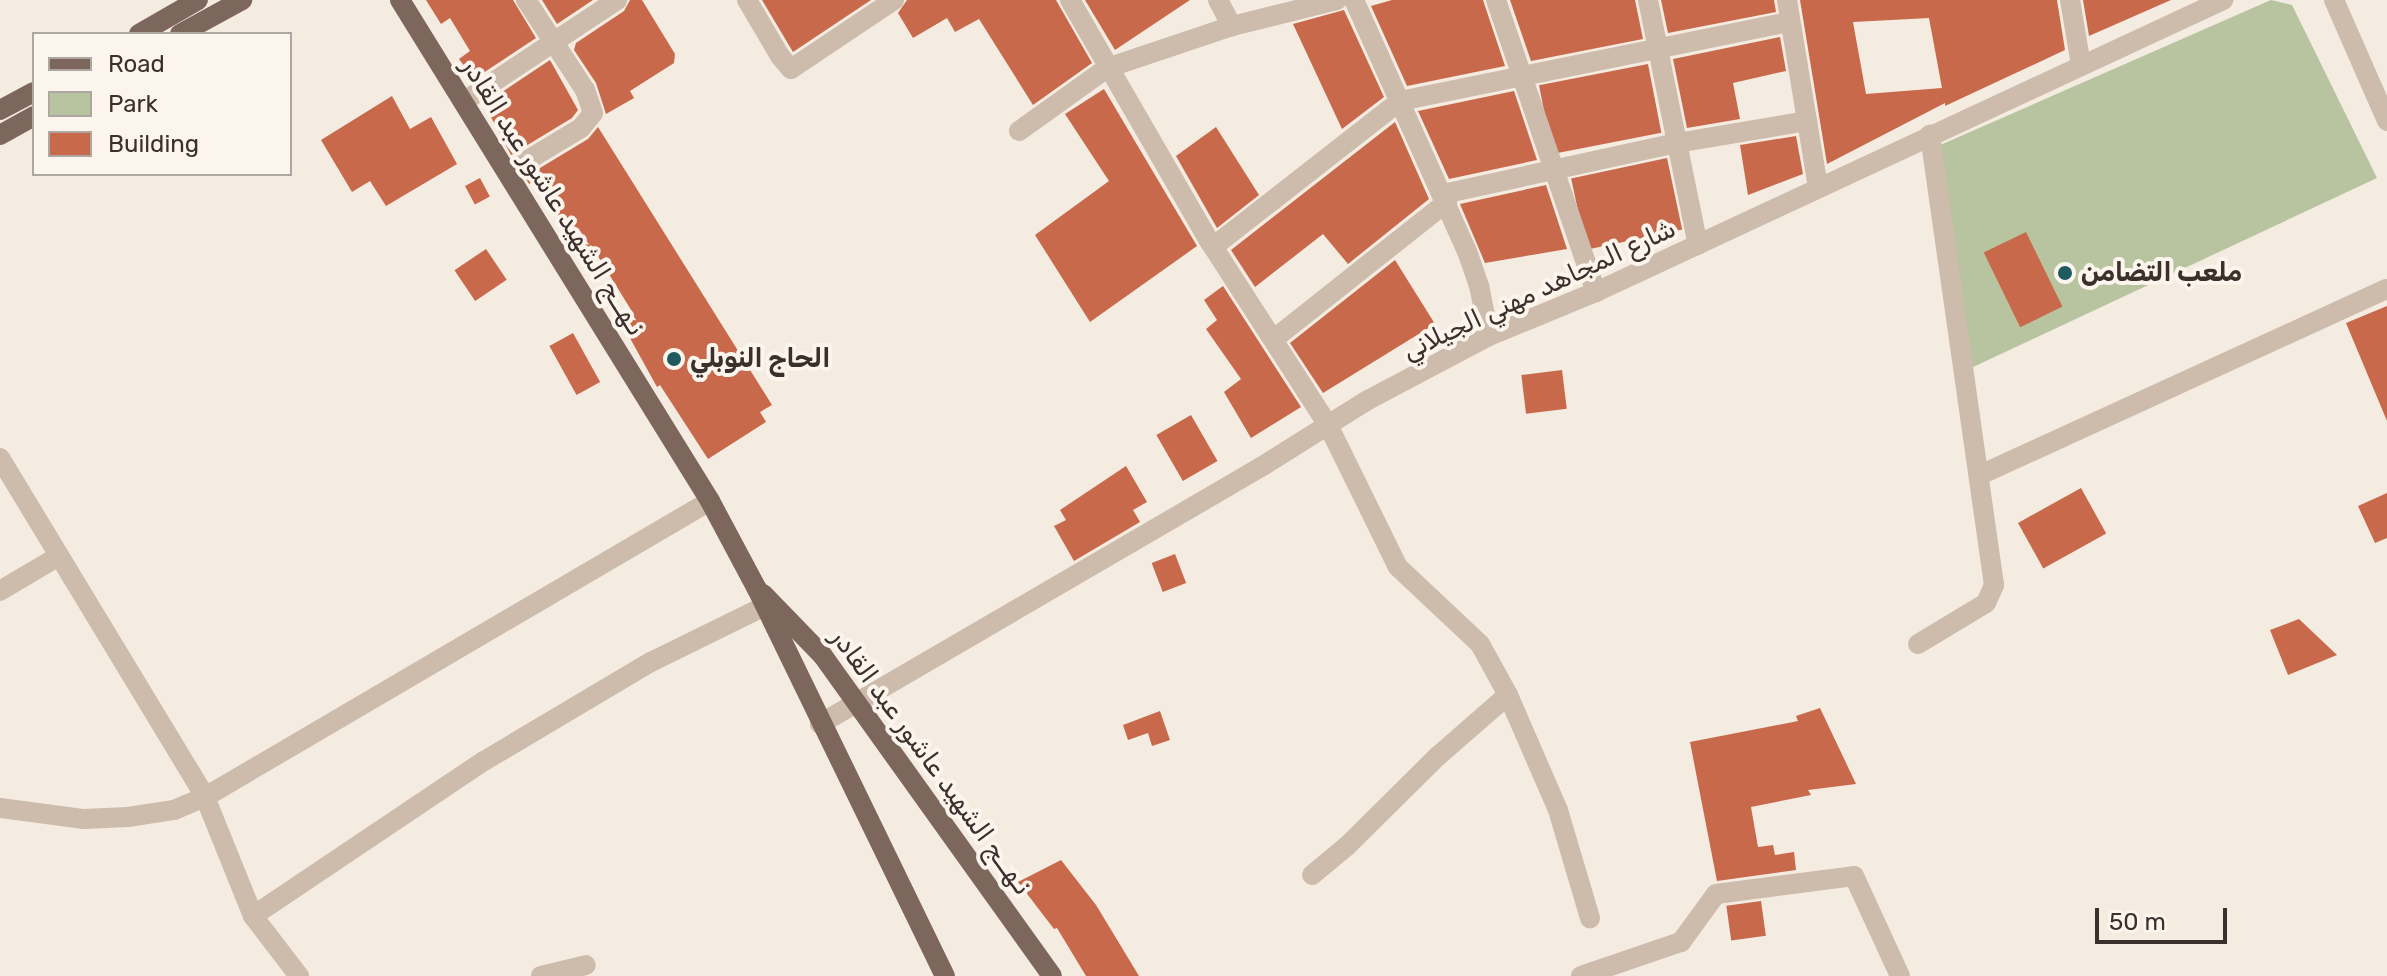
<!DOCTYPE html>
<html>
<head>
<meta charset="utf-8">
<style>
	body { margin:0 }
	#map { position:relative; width:2387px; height:976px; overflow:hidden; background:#f4ebe1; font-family:Rubik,"Noto Naskh Arabic",sans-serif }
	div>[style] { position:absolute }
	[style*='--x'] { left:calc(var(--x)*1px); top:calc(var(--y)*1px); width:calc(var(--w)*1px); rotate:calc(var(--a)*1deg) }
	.green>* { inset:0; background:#b8c4a0 }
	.building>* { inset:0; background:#c8694b; transform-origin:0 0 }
	.minor>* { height:20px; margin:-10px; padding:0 10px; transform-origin:10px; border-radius:10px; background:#cdbbac }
	.major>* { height:20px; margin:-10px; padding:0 10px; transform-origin:10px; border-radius:10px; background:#7d675c }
	.dots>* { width:22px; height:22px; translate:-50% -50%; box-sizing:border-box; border:4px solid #fbf5ee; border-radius:50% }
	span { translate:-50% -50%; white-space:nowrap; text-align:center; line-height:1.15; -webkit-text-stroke:8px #fbf5ee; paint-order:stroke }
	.street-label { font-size:26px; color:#3b302b }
	.poi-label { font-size:26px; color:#3b302b; font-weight:700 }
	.left { translate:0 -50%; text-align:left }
	.legend { position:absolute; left:32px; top:32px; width:260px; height:144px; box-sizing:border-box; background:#fbf5ee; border:2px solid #aea6a0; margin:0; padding:10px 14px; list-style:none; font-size:24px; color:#3b302b }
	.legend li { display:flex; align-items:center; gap:16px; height:40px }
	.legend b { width:40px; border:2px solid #aea6a0 }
	.scale { position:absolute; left:2095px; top:908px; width:132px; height:36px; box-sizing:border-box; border:4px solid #3b302b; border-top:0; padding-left:10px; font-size:24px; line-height:28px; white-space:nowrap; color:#3b302b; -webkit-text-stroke:6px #fbf5ee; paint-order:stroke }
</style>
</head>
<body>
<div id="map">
	<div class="green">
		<div style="clip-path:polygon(2271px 0,2292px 5px,2377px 178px,1971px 368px,1938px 146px)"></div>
	</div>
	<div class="building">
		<div style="clip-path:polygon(426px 0,513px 0,536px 38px,474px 79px,459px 59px,470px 51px,450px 18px,441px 24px)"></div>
		<div style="clip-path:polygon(542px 0,593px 0,557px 24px)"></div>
		<div style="clip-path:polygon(630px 0,642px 0,675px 54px,674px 63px,630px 91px,634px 98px,606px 114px,596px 83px,574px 50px,576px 43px,624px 11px)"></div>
		<div style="clip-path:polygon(762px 0,871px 0,793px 52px)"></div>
		<div style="clip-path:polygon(907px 0,1056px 0,1092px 63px,1033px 105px,979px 19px,955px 32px,947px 18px,913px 38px,898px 13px)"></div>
		<div style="clip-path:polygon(1085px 0,1190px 0,1115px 50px)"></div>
		<div style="clip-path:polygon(1392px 0,1483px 0,1505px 66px,1407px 86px,1371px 6px)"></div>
		<div style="clip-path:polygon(1510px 0,1635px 0,1643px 39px,1531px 61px)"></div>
		<div style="clip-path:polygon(1661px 0,1774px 0,1776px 12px,1668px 33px)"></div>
		<div style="clip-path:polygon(evenodd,1800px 0,2057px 0,2065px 50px,1945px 106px,1945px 103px,1827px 164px,1800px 0,1929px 18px,1942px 88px,1866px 94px,1853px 22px,1929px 18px)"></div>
		<div style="clip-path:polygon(2083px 0,2171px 0,2089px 36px)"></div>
		<div style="clip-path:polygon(1344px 10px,1384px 97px,1342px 129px,1293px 24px)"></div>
		<div style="clip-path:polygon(1780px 37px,1786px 71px,1733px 83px,1740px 119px,1687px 128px,1673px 59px)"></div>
		<div style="clip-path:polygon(550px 60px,578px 110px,572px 118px,511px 155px,484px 104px)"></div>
		<div style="left:1648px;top:64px;width:70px;height:111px;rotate:79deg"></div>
		<div style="clip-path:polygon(1104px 89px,1197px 246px,1090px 322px,1035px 235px,1109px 181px,1065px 114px)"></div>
		<div style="clip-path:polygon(1514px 91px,1537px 160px,1449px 179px,1418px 111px)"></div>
		<div style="clip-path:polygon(392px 96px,410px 129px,431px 117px,457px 164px,386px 206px,370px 181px,352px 192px,321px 140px)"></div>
		<div style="clip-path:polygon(1395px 122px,1429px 199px,1348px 264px,1323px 234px,1255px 287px,1231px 250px)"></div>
		<div style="clip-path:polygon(598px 127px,772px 405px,760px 412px,766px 422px,708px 459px,660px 385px,657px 387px,620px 320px,633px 313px,591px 245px,581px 252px,536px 179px,529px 184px,525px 177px,588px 139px)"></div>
		<div style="clip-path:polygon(1216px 127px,1259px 195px,1217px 228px,1176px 156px)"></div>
		<div style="clip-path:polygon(1796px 136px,1803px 174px,1748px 195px,1740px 145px)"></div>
		<div style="left:1667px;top:158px;width:73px;height:98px;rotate:78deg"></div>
		<div style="left:480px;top:178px;width:21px;height:17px;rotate:62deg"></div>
		<div style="clip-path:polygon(1546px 185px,1567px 249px,1485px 263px,1460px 204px)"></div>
		<div style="left:2026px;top:232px;width:83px;height:47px;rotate:64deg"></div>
		<div style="left:486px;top:249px;width:37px;height:38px;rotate:56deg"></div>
		<div style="clip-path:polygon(1395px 260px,1435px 324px,1323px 393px,1290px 343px)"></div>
		<div style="clip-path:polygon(1223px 286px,1301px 407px,1251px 438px,1224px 392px,1241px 379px,1206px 329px,1217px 320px,1204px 300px)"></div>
		<div style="clip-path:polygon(2387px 306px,2387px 421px,2346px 323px)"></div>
		<div style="left:573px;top:333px;width:56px;height:27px;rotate:61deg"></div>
		<div style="left:1562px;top:370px;width:39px;height:41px;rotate:83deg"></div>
		<div style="left:1191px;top:415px;width:53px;height:40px;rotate:60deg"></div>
		<div style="clip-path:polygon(1126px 466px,1147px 502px,1133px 510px,1140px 522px,1074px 561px,1054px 526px,1066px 520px,1060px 510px)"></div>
		<div style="left:2081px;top:488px;width:52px;height:72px;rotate:61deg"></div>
		<div style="clip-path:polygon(2387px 493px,2387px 538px,2375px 543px,2358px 506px)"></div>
		<div style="left:1175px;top:554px;width:31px;height:25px;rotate:69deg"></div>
		<div style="clip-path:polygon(2299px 619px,2337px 655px,2288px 675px,2270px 630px)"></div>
		<div style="clip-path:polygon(1820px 708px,1856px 784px,1808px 790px,1811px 795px,1751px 807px,1758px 847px,1773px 845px,1775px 855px,1794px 852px,1796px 870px,1717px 881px,1690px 742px,1798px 721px,1796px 716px)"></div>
		<div style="clip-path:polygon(1160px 711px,1170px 740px,1152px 746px,1148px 733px,1128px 740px,1123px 725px)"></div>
		<div style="clip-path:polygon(1061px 860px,1096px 905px,1139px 976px,1086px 976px,1057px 928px,1054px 929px,1018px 882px)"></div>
		<div style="left:1761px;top:901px;width:35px;height:35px;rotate:82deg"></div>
	</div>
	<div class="minor">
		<div style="--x:747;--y:0;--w:65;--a:59.5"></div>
		<div style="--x:780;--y:56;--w:17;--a:50"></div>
		<div style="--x:791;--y:69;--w:124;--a:-33.8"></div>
		<div style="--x:1070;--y:0;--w:280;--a:60"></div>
		<div style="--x:1210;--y:242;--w:218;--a:57.2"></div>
		<div style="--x:1328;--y:425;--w:158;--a:63.8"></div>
		<div style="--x:1398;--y:567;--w:112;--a:43.2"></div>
		<div style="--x:1480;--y:644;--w:58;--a:61.2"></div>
		<div style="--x:1508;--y:695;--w:125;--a:66.5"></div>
		<div style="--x:1558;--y:810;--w:113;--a:73.5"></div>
		<div style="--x:1218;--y:0;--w:30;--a:62"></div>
		<div style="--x:1354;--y:0;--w:275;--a:65.8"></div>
		<div style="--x:1467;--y:251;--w:36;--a:71"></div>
		<div style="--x:1479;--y:285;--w:52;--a:78.9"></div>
		<div style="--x:1496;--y:0;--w:309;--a:71.1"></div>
		<div style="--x:1648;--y:0;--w:250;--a:78.5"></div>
		<div style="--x:1787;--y:0;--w:190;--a:80.6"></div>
		<div style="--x:2070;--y:0;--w:66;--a:80.4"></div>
		<div style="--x:2334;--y:0;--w:132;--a:66.3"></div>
		<div style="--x:463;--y:102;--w:185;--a:-33.5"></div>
		<div style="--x:1019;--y:131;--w:108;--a:-35.6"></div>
		<div style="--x:1107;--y:68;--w:132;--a:-18.6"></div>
		<div style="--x:1232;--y:26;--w:108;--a:-13.9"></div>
		<div style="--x:508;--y:172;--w:85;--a:-31.1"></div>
		<div style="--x:581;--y:128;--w:19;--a:-51"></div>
		<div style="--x:593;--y:113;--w:24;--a:-109"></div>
		<div style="--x:585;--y:90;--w:108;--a:-123.2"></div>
		<div style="--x:1443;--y:194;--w:239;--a:-12.3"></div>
		<div style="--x:1677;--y:143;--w:132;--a:-9.6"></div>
		<div style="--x:1213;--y:247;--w:237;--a:-38"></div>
		<div style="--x:1400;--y:101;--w:398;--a:-11.5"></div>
		<div style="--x:1274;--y:339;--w:221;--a:-38.4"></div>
		<div style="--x:0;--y:458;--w:396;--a:58.8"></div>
		<div style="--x:205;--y:797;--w:128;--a:68"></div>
		<div style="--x:253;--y:916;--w:76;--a:52.5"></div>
		<div style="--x:1980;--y:475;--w:447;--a:-24.6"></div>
		<div style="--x:0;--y:591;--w:69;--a:-30.7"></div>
		<div style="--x:1918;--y:644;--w:79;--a:-31.1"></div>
		<div style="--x:1986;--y:603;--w:20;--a:-66"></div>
		<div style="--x:1994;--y:585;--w:455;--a:-98.1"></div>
		<div style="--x:820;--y:724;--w:510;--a:-30.23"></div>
		<div style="--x:1261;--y:467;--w:126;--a:-32.1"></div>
		<div style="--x:1368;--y:400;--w:137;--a:-27.9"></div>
		<div style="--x:1489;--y:336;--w:116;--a:-22.4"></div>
		<div style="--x:1596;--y:292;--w:692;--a:-24.97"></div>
		<div style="--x:0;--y:808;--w:85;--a:7.5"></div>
		<div style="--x:84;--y:819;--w:44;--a:-2.6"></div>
		<div style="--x:128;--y:817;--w:47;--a:-8.7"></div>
		<div style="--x:174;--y:810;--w:34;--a:-23"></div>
		<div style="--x:205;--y:797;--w:585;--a:-30.38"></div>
		<div style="--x:1312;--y:875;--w:45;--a:-39.6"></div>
		<div style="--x:1347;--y:846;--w:128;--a:-44.7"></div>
		<div style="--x:1438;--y:756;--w:93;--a:-41.1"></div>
		<div style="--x:253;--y:916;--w:278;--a:-33.9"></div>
		<div style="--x:484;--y:761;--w:194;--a:-30.7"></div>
		<div style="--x:651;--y:662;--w:127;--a:-26.2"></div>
		<div style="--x:541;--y:976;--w:46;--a:-13.7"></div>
		<div style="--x:1581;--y:976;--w:106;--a:-18.8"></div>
		<div style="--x:1681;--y:942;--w:59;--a:-53.9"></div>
		<div style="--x:1716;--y:894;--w:139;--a:-7.4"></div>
		<div style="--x:1854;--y:876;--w:110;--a:65.3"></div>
	</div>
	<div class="major">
		<div style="--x:400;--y:0;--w:589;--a:58.25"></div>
		<div style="--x:710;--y:501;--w:100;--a:61.9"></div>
		<div style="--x:757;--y:589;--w:430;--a:64.1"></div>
		<div style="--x:139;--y:34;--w:68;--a:-30"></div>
		<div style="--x:180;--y:34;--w:71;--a:-28.7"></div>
		<div style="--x:0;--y:110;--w:38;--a:-28"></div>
		<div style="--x:0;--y:135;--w:39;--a:-29"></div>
		<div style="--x:763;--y:594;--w:86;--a:45.9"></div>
		<div style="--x:823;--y:656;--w:393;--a:54.4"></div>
	</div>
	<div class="dots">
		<div style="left:2065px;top:273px;background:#1f5a5e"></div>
		<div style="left:674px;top:359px;background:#1f5a5e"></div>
	</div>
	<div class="street-label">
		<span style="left:553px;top:197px;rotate:58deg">نـهــج الشهيد عاشور عبد القادر</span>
		<span style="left:1539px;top:290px;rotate:-25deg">شارع المجاهد مهني الجيلاني</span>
		<span style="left:931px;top:762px;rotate:54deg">نـهــج الشهيد عاشور عبد القادر</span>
	</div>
	<div class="poi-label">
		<span class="left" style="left:2081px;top:273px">ملعب التضامن</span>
		<span class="left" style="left:690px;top:359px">الحاج النوبلي</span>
	</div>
	<ul class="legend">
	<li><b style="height:10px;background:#7d675c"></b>Road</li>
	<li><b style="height:22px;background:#b8c4a0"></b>Park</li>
	<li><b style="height:22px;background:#c8694b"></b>Building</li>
	</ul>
	<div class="scale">50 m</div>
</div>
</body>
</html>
